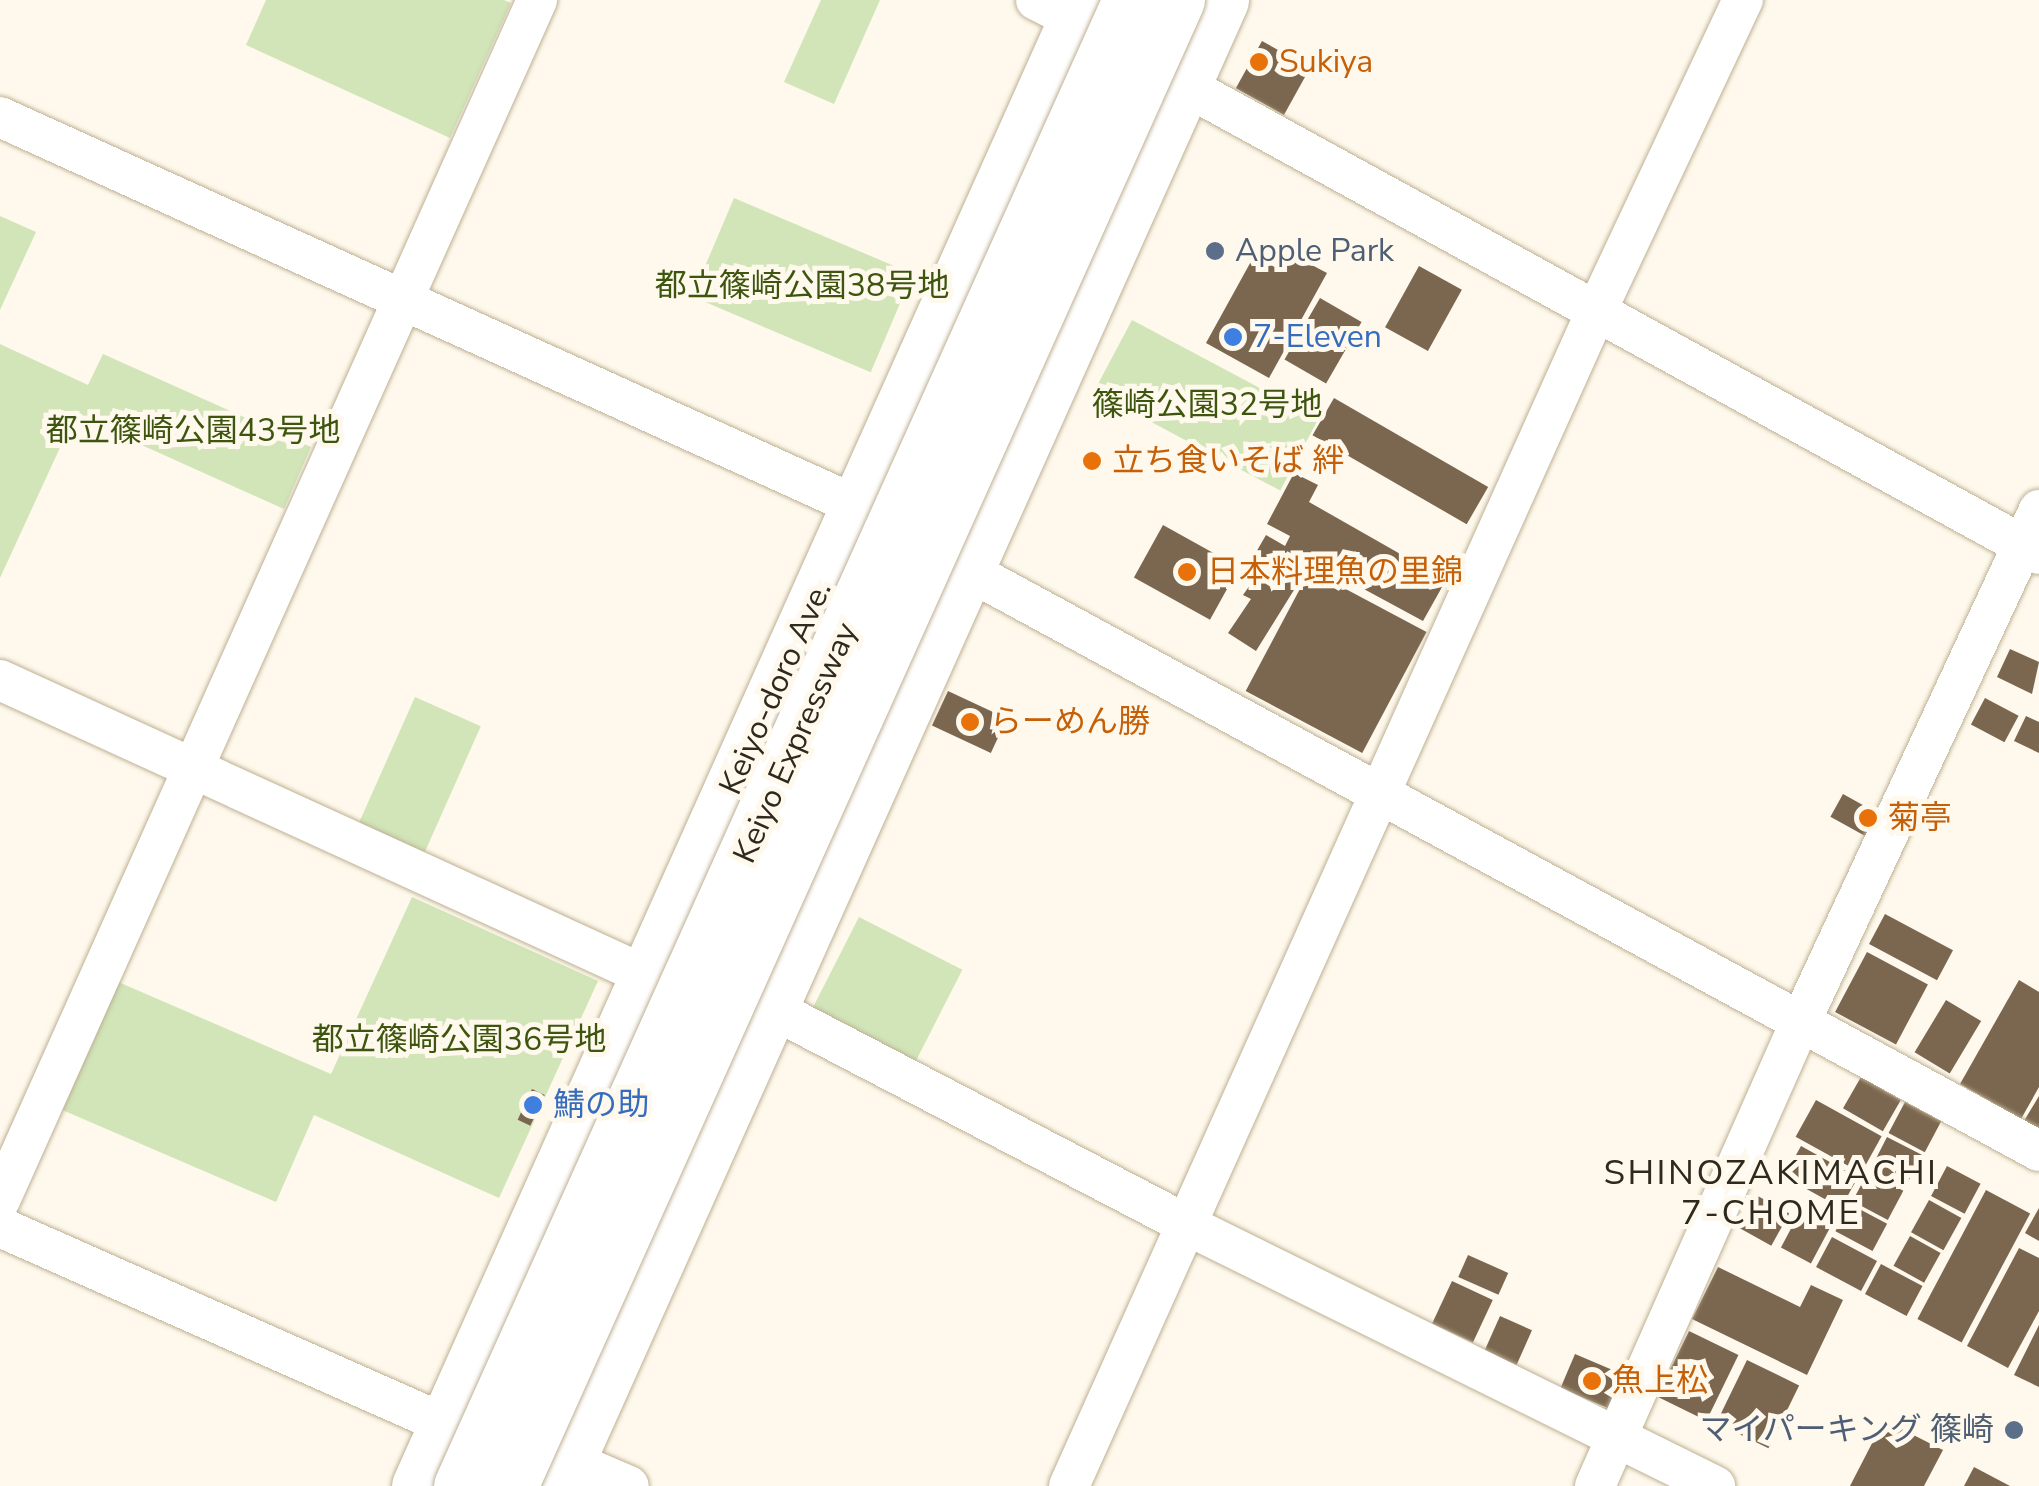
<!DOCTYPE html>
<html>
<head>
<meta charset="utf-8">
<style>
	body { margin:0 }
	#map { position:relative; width:2039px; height:1486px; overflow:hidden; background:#fef9ec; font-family:"Nunito Sans","Noto Sans JP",sans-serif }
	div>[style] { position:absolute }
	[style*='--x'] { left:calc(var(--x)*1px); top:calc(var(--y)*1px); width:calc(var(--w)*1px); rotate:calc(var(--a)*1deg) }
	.green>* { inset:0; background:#d1e5b9; transform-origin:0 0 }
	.building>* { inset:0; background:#7b674f; transform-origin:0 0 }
	.roads { filter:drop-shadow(0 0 2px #beb093) drop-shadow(0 0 2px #beb093) }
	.minor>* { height:40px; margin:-20px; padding:0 20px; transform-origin:20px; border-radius:20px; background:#fff }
	.highway>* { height:55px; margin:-27.5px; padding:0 27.5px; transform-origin:27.5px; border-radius:27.5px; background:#fff }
	.bridges { filter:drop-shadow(0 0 2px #beb093) drop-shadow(0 0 2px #beb093) }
	.highway-bridge>* { height:55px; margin:-27.5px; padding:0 27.5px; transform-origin:27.5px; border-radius:27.5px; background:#fff }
	.dots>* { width:28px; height:28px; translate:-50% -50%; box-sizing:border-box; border:5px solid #fef9ec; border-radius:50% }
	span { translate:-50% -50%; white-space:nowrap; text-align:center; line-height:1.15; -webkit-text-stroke:10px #fef9ec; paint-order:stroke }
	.food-label { font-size:32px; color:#c56008 }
	.left { translate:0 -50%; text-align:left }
	.service-label { font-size:32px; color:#4e5e75 }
	.right { translate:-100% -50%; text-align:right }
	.park-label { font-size:32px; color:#3d550e }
	.shop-label { font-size:32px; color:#366cbe }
	.street-label { font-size:32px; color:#2e291d }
	.neighbourhood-label { font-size:35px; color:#2e291d; letter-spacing:2.5px }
</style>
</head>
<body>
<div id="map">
	<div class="green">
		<div style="clip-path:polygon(266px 0,504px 0,511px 3px,450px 138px,246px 45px)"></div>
		<div style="clip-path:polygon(821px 0,880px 0,834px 104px,784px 82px)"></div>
		<div style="left:734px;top:198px;width:194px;height:107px;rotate:23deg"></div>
		<div style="clip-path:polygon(0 216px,36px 232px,0 310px)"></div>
		<div style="left:1132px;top:320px;width:211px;height:81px;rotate:28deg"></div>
		<div style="clip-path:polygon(0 344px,88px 385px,103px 354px,311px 447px,284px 509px,75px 415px,0 578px)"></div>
		<div style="left:415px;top:697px;width:72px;height:142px;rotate:24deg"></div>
		<div style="clip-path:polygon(412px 897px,598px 981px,499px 1198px,314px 1115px,276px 1202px,60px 1109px,116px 981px,331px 1074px)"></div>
		<div style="left:859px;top:917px;width:116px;height:108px;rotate:27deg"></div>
	</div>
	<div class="building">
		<div style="left:1262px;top:41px;width:55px;height:54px;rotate:29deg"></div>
		<div style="clip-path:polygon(1289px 253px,1327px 273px,1269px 378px,1206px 343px,1254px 256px,1280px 270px)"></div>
		<div style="left:1419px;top:266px;width:49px;height:70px;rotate:29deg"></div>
		<div style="left:1320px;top:298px;width:48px;height:71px;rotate:30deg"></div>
		<div style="left:1334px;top:398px;width:178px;height:43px;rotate:30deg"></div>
		<div style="clip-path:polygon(1294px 473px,1318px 485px,1309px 502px,1446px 580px,1423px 621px,1312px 561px,1256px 651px,1228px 633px,1251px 599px,1243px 595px,1264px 565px,1251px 561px,1266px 535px,1285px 546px,1290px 536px,1267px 524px)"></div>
		<div style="left:1163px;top:525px;width:87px;height:60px;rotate:29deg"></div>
		<div style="left:1310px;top:570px;width:132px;height:137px;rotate:28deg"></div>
		<div style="clip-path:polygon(2010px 649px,2039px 662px,2032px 694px,1997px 677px)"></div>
		<div style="left:948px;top:691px;width:65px;height:38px;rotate:25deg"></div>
		<div style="left:1985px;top:698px;width:38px;height:30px;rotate:28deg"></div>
		<div style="clip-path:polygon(2026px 716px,2039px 722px,2039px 753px,2014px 741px)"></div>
		<div style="left:1843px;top:794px;width:46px;height:26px;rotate:29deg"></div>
		<div style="left:1885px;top:914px;width:77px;height:34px;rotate:28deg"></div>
		<div style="left:1867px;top:952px;width:69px;height:68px;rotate:28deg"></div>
		<div style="clip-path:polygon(2019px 980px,2039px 992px,2039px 1087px,2021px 1119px,1960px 1084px)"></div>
		<div style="left:1946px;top:1000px;width:41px;height:61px;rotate:31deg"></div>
		<div style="left:1861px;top:1077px;width:46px;height:36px;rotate:30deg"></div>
		<div style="left:532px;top:1089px;width:14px;height:34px;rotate:25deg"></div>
		<div style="clip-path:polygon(2039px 1096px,2039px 1129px,2024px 1121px)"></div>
		<div style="left:1816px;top:1100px;width:75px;height:42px;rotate:29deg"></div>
		<div style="left:1905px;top:1102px;width:41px;height:35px;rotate:28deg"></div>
		<div style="left:1887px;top:1137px;width:39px;height:36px;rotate:27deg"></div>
		<div style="left:1801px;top:1146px;width:65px;height:35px;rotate:29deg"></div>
		<div style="left:1947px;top:1166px;width:38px;height:34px;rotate:28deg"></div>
		<div style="left:1868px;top:1172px;width:40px;height:33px;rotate:28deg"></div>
		<div style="left:1986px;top:1190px;width:50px;height:146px;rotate:28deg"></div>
		<div style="left:1756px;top:1195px;width:38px;height:37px;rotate:29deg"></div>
		<div style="left:1929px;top:1200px;width:37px;height:37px;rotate:29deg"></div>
		<div style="left:1850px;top:1204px;width:42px;height:31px;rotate:28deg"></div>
		<div style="left:1803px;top:1206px;width:34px;height:47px;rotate:28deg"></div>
		<div style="clip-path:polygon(2039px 1208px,2039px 1241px,2025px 1233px)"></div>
		<div style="left:1910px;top:1236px;width:35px;height:34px;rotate:29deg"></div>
		<div style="left:1832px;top:1237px;width:51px;height:34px;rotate:28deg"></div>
		<div style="clip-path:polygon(2019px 1248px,2039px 1258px,2039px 1311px,2008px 1368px,1967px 1346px)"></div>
		<div style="left:1468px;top:1255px;width:44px;height:24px;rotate:24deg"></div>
		<div style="left:1881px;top:1264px;width:47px;height:34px;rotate:28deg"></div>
		<div style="clip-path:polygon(1718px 1267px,1800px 1307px,1811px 1285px,1843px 1300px,1807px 1375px,1692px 1319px)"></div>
		<div style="left:1452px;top:1281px;width:45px;height:47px;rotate:25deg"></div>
		<div style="left:1500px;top:1316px;width:35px;height:38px;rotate:24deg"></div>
		<div style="clip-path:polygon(2039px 1325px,2039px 1387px,2014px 1375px)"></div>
		<div style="left:1689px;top:1331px;width:55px;height:73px;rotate:26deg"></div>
		<div style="left:1575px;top:1354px;width:53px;height:37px;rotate:23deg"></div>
		<div style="left:1747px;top:1360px;width:58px;height:70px;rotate:26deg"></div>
		<div style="clip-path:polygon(1884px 1420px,1943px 1450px,1924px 1486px,1850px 1486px)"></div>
		<div style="clip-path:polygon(1974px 1467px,2010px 1486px,1964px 1486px)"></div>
	</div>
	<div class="roads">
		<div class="minor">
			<div style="--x:1036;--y:0;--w:71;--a:26.9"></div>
			<div style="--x:1160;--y:72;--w:1002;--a:28.74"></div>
			<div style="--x:0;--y:117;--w:965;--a:24.41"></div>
			<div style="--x:945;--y:558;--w:1244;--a:28.46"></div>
			<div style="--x:0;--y:680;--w:714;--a:24.59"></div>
			<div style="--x:769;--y:1007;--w:474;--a:27.5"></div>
			<div style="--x:1189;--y:1226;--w:587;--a:26.3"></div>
			<div style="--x:0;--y:1200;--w:1315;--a:-65.89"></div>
			<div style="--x:0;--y:1227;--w:489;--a:23.9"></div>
			<div style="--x:568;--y:1460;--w:66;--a:23.1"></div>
			<div style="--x:1069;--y:1486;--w:1287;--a:-65.83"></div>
			<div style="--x:1596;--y:312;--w:345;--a:-64.8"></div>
			<div style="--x:1595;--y:1486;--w:506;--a:-66.12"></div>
			<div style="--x:1800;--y:1023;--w:566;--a:-65.02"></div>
		</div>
		<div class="highway">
			<div style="--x:419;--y:1486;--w:1628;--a:-65.86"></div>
			<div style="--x:556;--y:1486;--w:1628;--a:-65.89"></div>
		</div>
	</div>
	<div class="bridges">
		<div class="highway-bridge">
			<div style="--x:461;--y:1486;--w:1630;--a:-65.76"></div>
			<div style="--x:510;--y:1486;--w:1629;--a:-65.83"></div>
		</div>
	</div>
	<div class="dots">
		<div style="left:1259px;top:62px;background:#e8710a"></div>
		<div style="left:1215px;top:251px;background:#5c6f8a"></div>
		<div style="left:1233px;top:337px;background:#3f7fe0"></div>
		<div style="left:1092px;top:461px;background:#e8710a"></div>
		<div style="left:1187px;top:572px;background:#e8710a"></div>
		<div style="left:970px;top:722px;background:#e8710a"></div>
		<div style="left:1868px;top:818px;background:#e8710a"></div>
		<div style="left:533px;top:1105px;background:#3f7fe0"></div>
		<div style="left:1592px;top:1381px;background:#e8710a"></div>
		<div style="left:2014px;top:1430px;background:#5c6f8a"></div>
	</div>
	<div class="food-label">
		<span class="left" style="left:1279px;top:62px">Sukiya</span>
		<span class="left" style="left:1112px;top:461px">立ち食いそば 絆</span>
		<span class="left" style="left:1207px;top:572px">日本料理魚の里錦</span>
		<span class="left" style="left:990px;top:722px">らーめん勝</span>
		<span class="left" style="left:1888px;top:818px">菊亭</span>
		<span class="left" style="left:1612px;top:1381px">魚上松</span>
	</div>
	<div class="service-label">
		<span class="left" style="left:1235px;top:251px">Apple Park</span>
		<span class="right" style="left:1994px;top:1430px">マイパーキング 篠崎</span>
	</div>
	<div class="park-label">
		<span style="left:802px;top:286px">都立篠崎公園38号地</span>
		<span style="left:1207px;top:405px">篠崎公園32号地</span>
		<span style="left:193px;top:431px">都立篠崎公園43号地</span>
		<span style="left:459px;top:1040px">都立篠崎公園36号地</span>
	</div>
	<div class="shop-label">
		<span class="left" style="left:1253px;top:337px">7-Eleven</span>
		<span class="left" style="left:553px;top:1105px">鯖の助</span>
	</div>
	<div class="street-label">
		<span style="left:776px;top:688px;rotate:-66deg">Keiyo-doro Ave.</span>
		<span style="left:796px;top:743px;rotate:-66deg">Keiyo Expressway</span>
	</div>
	<div class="neighbourhood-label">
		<span style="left:1771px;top:1193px">SHINOZAKIMACHI<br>7-CHOME</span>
	</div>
</div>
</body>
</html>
